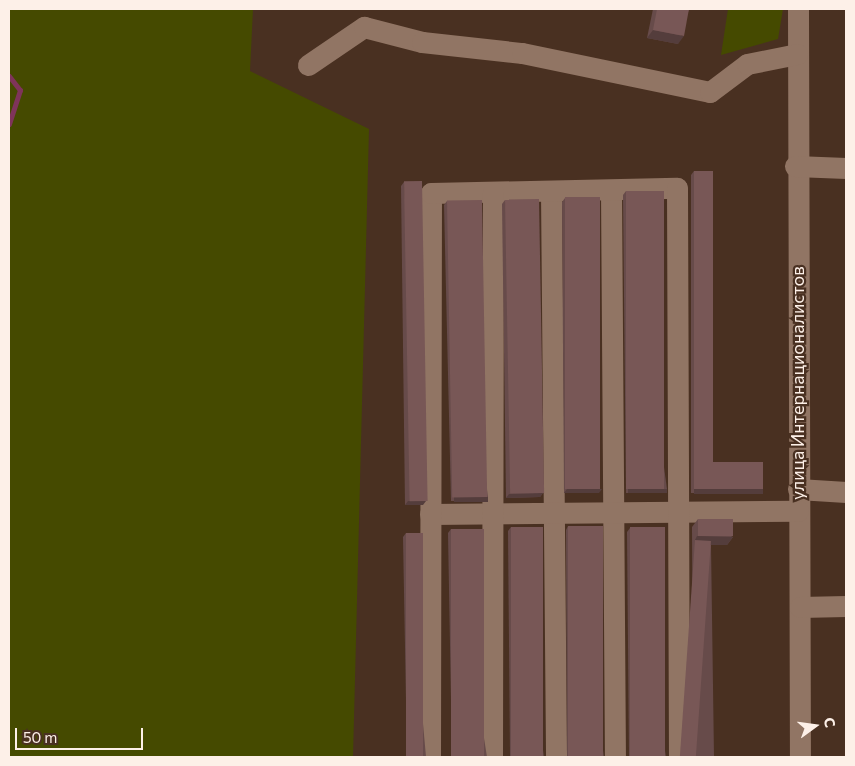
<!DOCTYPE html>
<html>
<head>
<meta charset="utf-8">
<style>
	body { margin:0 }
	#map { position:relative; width:855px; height:766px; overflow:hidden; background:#493021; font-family:Commissioner,sans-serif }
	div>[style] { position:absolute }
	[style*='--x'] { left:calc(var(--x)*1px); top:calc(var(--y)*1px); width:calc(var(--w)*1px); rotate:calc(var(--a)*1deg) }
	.green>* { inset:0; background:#454a00 }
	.stream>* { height:5px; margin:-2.5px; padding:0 2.5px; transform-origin:2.5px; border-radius:2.5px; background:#7f345a }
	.minor>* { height:21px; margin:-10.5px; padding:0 10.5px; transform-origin:10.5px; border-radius:10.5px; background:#917564 }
	.wall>* { inset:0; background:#674b4a }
	.shaded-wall>* { inset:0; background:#543d3c; transform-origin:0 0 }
	.building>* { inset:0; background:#785756; transform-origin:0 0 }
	span { translate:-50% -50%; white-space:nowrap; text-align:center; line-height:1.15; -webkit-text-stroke:4.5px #493021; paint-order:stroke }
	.street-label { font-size:18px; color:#fdf0e8 }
	.frame { position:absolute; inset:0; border:10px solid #fdf0e8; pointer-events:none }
	.north { position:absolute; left:790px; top:701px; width:50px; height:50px; -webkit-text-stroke:4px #493021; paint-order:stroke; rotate:76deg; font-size:14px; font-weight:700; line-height:20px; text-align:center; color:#fdf0e8 }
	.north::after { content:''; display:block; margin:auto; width:18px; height:22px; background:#fdf0e8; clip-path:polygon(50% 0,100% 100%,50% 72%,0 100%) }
	.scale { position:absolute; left:15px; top:728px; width:128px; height:22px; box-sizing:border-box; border:2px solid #fdf0e8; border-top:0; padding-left:6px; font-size:15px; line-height:18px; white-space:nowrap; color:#fdf0e8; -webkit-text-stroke:4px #493021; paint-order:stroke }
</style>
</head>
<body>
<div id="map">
	<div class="green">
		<div style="clip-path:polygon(9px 9px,253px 9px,250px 71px,369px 129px,353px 757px,9px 757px)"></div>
		<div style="clip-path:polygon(728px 9px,783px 9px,778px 39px,721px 55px)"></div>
	</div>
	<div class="stream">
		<div style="--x:9;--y:76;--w:18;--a:52"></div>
		<div style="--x:20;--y:90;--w:36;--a:108"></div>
	</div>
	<div class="minor">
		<div style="--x:798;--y:9;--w:748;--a:89.85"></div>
		<div style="--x:308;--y:65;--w:68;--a:-34.2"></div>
		<div style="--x:364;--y:27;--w:60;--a:14.5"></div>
		<div style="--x:422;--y:42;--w:101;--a:6.3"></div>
		<div style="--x:522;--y:53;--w:192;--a:11.7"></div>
		<div style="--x:710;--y:92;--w:46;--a:-37.1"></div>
		<div style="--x:747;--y:64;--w:51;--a:-11.3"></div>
		<div style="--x:795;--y:166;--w:51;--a:2.2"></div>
		<div style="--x:611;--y:190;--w:567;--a:89.6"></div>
		<div style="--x:551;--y:191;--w:566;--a:89.49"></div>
		<div style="--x:798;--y:489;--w:48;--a:3.6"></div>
		<div style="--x:430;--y:514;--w:368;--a:-0.5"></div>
		<div style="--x:800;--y:607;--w:46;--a:-1.2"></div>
		<div style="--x:430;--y:757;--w:564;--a:-89.9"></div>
		<div style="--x:431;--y:193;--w:246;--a:-1.2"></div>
		<div style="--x:677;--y:188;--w:569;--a:89.8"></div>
		<div style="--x:492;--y:757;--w:565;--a:-89.9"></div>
	</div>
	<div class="wall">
		<div style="clip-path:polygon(653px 9px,689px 9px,678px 44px,647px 38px)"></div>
		<div style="clip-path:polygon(694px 171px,713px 462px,760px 493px,691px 493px,691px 175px)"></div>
		<div style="clip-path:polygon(404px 182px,423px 505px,405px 505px,401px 186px)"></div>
		<div style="clip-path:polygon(626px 191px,667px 489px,664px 493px,626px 493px,623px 195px)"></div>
		<div style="clip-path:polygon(565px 198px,599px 493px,564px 493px,562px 202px)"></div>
		<div style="clip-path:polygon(505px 200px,543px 493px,540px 497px,506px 498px,502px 204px)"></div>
		<div style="clip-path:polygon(447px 201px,488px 497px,486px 501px,451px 501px,444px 205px)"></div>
		<div style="clip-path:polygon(698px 519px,733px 537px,727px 545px,711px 545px,714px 757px,693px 757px,692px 527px)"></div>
		<div style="clip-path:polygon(568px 526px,604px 757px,567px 757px,566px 530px)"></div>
		<div style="clip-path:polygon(511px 527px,544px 757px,510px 757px,508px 531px)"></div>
		<div style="clip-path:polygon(630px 528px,666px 757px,629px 757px,627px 532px)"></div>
		<div style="clip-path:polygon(451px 529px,487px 757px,452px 757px,448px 533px)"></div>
		<div style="clip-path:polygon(406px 533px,426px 757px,407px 757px,403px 537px)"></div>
	</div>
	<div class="shaded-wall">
		<div style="clip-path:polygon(653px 30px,684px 36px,678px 44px,647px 38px)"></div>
		<div style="clip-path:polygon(567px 489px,602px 489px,599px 493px,564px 493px)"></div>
		<div style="left:628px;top:489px;width:39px;height:4px"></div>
		<div style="left:694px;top:489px;width:69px;height:5px"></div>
		<div style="clip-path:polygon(543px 493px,540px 497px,506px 498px,509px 494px)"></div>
		<div style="left:454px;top:497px;width:34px;height:5px"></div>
		<div style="clip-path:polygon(408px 501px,426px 501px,423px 505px,405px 505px)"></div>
		<div style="clip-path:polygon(697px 536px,733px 537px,727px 545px,695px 545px,695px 540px)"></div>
	</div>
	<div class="building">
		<div style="clip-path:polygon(657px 9px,689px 9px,684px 36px,653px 30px)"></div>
		<div style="clip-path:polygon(694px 171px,713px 171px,713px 462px,763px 462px,763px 489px,694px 489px)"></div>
		<div style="left:422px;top:181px;width:320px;height:18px;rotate:89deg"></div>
		<div style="left:626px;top:191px;width:38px;height:298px"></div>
		<div style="left:600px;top:197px;width:292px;height:35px;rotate:90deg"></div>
		<div style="left:539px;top:199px;width:294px;height:34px;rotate:89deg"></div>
		<div style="left:482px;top:200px;width:297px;height:35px;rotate:89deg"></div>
		<div style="left:698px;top:519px;width:35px;height:17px"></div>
		<div style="left:568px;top:526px;width:35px;height:231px"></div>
		<div style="left:511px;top:527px;width:32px;height:230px"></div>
		<div style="left:665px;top:527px;width:230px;height:35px;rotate:90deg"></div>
		<div style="left:451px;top:529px;width:33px;height:228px"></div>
		<div style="left:406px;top:533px;width:17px;height:224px"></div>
		<div style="left:695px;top:540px;width:16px;height:217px;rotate:4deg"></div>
	</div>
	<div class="street-label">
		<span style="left:797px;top:383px;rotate:-90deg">улица Интернационалистов</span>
	</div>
	<div class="frame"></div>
	<div class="north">С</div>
	<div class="scale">50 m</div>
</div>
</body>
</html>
